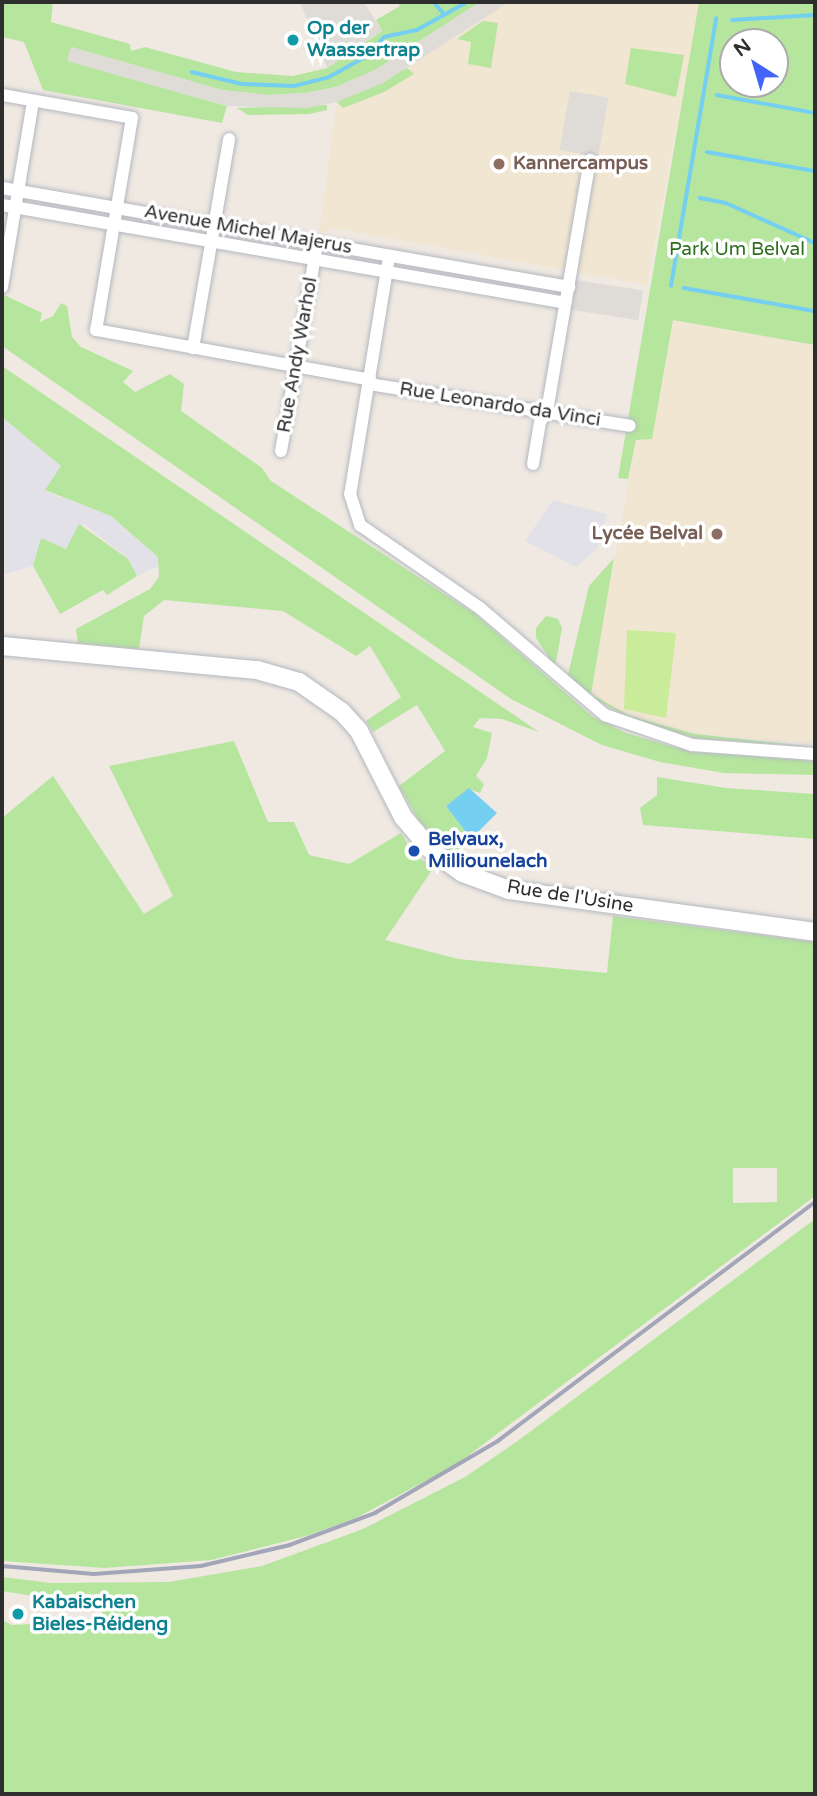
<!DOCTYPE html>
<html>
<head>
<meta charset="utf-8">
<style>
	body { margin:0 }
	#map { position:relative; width:817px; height:1796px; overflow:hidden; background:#efe9e1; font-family:"Varela Round",sans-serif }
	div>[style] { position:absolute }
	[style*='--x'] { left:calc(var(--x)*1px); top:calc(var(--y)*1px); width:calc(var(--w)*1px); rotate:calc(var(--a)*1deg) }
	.industrial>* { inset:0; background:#e3e1e8 }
	.education>* { inset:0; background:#f0e6d1 }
	.green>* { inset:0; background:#b6e59e }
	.pitch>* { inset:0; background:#c9ec9a }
	.plaza>* { inset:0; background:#dfdcd8; transform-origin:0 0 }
	.water>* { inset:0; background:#75cff0 }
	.stream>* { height:3.5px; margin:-1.75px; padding:0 1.75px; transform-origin:1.75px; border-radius:1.75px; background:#75cff0 }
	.roads { filter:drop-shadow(0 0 2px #b4b7c1) drop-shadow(0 0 2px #b4b7c1) }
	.minor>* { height:12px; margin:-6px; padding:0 6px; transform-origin:6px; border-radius:6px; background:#fff }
	.secondary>* { height:18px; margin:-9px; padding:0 9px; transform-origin:9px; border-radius:9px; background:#fff }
	.rail>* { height:3.5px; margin:-1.75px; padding:0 1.75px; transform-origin:1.75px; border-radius:1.75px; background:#a3a6b8 }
	.dots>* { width:19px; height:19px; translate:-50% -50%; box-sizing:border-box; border:4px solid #fff; border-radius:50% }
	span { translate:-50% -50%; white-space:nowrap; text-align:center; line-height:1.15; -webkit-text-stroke:7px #fff; paint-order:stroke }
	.culture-label { font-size:19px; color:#0d838f; font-weight:700 }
	.left { translate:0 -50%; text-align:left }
	.education-label { font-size:19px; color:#785e54; font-weight:700 }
	.right { translate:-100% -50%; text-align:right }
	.street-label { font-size:19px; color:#2e2e2e }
	.park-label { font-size:19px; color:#2c6e1b }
	.transit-label { font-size:19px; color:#164399; font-weight:700 }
	.frame { position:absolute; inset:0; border:4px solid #2e2e2e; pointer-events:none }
	.north { position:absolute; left:719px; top:28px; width:70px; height:70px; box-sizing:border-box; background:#fff; border:2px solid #ababab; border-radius:50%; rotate:323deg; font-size:19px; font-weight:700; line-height:28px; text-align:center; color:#2e2e2e }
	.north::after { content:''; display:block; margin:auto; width:24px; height:32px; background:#4264fb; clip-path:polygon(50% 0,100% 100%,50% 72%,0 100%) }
</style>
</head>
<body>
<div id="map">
	<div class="industrial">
		<div style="clip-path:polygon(2px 417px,61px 466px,45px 491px,111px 516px,158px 557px,158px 566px,137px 576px,128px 559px,84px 524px,66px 549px,41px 538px,33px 566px,2px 575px)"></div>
		<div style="clip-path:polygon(553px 500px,607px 514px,598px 548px,576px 567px,525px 541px)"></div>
	</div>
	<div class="education">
		<div style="clip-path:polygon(505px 2px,700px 2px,647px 285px,334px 228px,319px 234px,337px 100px)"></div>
		<div style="clip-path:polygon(673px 320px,815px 345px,815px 744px,695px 734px,630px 716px,591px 694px,636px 440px,652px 439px)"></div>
	</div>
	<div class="green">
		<div style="clip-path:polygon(2px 2px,53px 2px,51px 22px,130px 44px,131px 51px,145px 47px,236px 72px,293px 76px,327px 68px,382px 31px,376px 20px,400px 6px,398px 2px,480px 2px,375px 70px,336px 87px,306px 93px,267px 95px,222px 90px,71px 47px,68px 61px,227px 106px,222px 123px,43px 90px,24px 42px,2px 37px)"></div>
		<div style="clip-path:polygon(evenodd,699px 2px,815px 2px,815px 345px,673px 320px,652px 439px,636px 440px,628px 479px,618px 478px,699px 2px,733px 42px,775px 42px,775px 84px,733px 84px,733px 42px)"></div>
		<div style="clip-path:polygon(483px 21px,498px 23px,491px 68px,468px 64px,471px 42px,457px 39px)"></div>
		<div style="clip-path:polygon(631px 48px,684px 55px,676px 97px,625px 84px)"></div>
		<div style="clip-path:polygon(407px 68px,414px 74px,384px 92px,343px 108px,337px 102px)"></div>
		<div style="clip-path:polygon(327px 105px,327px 110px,309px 114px,248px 115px,237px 108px)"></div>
		<div style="clip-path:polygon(2px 294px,42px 313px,40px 322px,53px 316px,61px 303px,67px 306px,72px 337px,81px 347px,133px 371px,123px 382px,135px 392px,170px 374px,184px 384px,181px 411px,262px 468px,271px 481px,475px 614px,593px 717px,626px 733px,691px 752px,815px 761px,815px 775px,724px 773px,660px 762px,602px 745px,511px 699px,2px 346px)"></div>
		<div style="clip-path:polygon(2px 366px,539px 732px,502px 719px,480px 718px,473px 727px,492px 733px,487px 758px,476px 776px,484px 784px,480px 793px,469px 789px,446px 806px,471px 839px,454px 855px,419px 821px,399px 786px,445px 751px,417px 705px,373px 732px,366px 721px,401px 697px,370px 646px,356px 656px,283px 611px,164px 600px,144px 616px,139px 649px,78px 643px,76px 629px,150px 589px,159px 577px,158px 557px,111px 516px,45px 490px,61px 466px,2px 417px)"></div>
		<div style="clip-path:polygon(79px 524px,128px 559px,137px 576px,107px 595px,103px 590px,60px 614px,33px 566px,41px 538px,66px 549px)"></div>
		<div style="clip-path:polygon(614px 558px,591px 694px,630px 716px,695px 734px,815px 747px,695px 738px,629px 718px,589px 696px,567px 679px,589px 586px)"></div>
		<div style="clip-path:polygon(546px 616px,558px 619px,562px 628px,555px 667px,536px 638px,536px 628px)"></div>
		<div style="clip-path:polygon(evenodd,234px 741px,268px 822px,294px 822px,309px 855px,349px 864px,401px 833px,415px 856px,434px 867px,385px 940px,458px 959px,607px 973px,613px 916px,815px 942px,815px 1196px,457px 1464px,356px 1518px,310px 1535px,211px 1560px,104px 1568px,2px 1561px,2px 818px,53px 776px,144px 914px,173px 896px,109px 766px,234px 741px,733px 1168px,777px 1168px,777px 1202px,733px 1203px,733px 1168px)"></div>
		<div style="clip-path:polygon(657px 777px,726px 788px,815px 794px,815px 839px,643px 825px,640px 808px,657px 795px)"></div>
		<div style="clip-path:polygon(815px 1219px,815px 1794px,2px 1794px,2px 1608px,4px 1621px,12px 1625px,49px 1623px,49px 1628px,103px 1622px,100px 1594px,40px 1597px,2px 1591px,2px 1577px,51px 1583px,169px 1582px,262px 1566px,363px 1529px,465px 1477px,519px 1440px)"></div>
	</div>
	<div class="pitch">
		<div style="clip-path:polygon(627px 630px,676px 633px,666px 718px,624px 709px)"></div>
	</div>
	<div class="plaza">
		<div style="clip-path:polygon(300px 2px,364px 2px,382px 31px,327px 68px)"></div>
		<div style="clip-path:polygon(480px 2px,509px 2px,383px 83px,337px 102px,307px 108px,227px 106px,67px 61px,71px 47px,222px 90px,267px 95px,306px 93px,336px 87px,375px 70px)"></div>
		<div style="left:570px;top:91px;width:39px;height:60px;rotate:10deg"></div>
		<div style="left:570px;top:279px;width:74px;height:30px;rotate:9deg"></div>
	</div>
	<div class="water">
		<div style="clip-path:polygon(469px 788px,497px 813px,471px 839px,446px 806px)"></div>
	</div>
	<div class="stream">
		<div style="--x:434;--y:2;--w:16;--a:50"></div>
		<div style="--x:732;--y:20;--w:83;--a:-3.4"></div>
		<div style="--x:192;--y:72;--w:51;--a:13.5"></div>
		<div style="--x:242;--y:84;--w:52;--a:2.2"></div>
		<div style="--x:294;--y:86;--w:36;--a:-14"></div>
		<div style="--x:329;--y:77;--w:43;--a:-28.9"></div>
		<div style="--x:367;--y:56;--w:25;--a:-48"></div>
		<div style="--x:384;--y:37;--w:34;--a:-12"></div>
		<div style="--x:417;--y:30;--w:57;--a:-29.2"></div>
		<div style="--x:717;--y:95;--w:100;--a:10.4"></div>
		<div style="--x:707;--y:152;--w:110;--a:10"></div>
		<div style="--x:700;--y:198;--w:26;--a:11"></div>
		<div style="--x:726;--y:203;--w:98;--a:24.2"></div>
		<div style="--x:671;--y:286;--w:271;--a:-80.4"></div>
		<div style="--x:684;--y:288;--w:133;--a:10"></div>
	</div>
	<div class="roads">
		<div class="minor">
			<div style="--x:2;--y:95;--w:132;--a:10"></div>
			<div style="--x:132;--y:118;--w:215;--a:99.6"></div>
			<div style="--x:96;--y:330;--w:279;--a:10.3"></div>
			<div style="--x:2;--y:188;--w:576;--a:9.9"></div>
			<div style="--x:2;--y:205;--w:572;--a:9.86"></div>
			<div style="--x:389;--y:257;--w:240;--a:99.3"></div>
			<div style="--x:350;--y:494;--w:33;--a:72"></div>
			<div style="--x:360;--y:525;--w:146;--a:34.7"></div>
			<div style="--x:480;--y:608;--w:165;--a:40.6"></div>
			<div style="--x:605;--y:715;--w:92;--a:19"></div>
			<div style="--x:692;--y:745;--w:123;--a:4.2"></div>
			<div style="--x:2;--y:287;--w:189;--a:-80.5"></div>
			<div style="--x:193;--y:348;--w:212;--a:-80.2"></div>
			<div style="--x:369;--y:384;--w:264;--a:9.1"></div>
			<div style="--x:281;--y:451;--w:203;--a:-80.1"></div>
			<div style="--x:533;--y:464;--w:43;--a:-80.5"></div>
			<div style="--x:540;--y:422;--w:13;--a:-58"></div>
			<div style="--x:547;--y:411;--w:255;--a:-80.3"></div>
		</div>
		<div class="secondary">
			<div style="--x:2;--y:646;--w:256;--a:5.4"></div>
			<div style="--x:257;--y:670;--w:44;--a:15.9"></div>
			<div style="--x:299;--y:682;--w:52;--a:34.9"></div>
			<div style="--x:342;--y:712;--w:25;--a:48"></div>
			<div style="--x:359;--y:731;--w:97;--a:62.9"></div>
			<div style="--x:403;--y:817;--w:43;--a:49.7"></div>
			<div style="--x:431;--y:850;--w:39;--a:36"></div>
			<div style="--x:463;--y:873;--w:49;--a:20.3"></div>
			<div style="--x:509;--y:890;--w:309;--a:7.8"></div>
		</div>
	</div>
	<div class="rail">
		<div style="--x:2;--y:1566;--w:92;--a:5"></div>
		<div style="--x:94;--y:1574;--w:107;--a:-4.3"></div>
		<div style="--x:201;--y:1566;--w:91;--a:-13.3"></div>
		<div style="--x:290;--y:1545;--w:91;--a:-20.6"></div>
		<div style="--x:375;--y:1513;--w:143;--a:-30.3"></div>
		<div style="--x:498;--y:1441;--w:397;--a:-37"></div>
	</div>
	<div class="dots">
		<div style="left:293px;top:40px;background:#0f9aa8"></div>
		<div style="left:499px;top:164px;background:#8d6e63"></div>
		<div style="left:717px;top:534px;background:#8d6e63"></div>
		<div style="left:414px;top:851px;background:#1a4fb4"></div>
		<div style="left:18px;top:1614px;background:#0f9aa8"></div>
	</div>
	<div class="culture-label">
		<span class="left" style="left:307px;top:40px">Op der<br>Waassertrap</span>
		<span class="left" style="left:32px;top:1614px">Kabaischen<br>Bieles-Réideng</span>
	</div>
	<div class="education-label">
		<span class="left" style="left:513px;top:164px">Kannercampus</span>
		<span class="right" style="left:703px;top:534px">Lycée Belval</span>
	</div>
	<div class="street-label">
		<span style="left:248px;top:230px;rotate:10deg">Avenue Michel Majerus</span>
		<span style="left:298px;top:355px;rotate:-80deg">Rue Andy Warhol</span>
		<span style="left:500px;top:405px;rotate:9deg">Rue Leonardo da Vinci</span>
		<span style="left:570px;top:897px;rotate:9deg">Rue de l'Usine</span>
	</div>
	<div class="park-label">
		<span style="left:737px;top:250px">Park Um Belval</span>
	</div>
	<div class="transit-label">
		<span class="left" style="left:428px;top:851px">Belvaux,<br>Milliounelach</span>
	</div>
	<div class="frame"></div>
	<div class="north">N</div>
</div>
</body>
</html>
